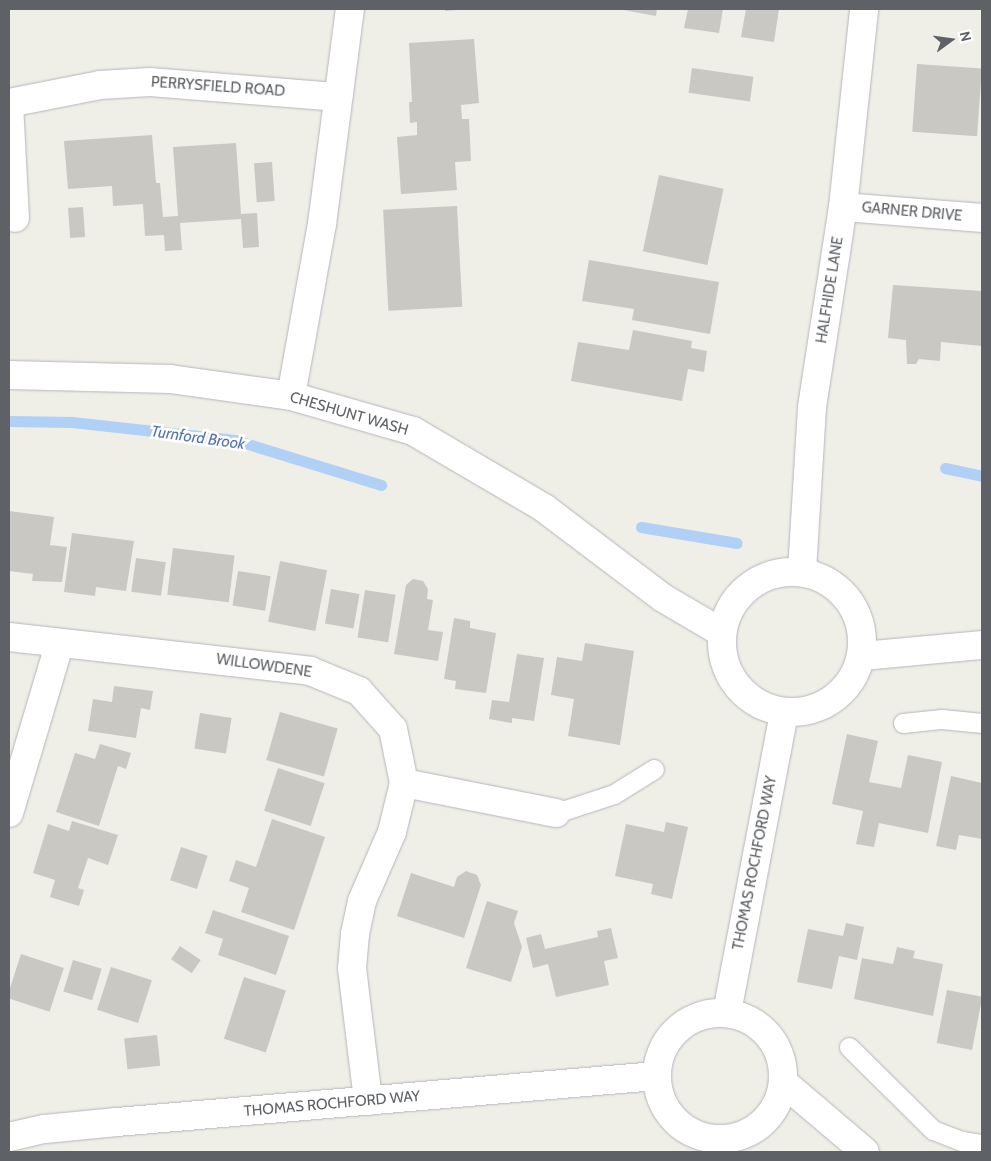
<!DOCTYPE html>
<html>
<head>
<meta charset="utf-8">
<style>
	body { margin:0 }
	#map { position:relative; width:991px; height:1161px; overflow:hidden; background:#efeee7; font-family:Cabin,sans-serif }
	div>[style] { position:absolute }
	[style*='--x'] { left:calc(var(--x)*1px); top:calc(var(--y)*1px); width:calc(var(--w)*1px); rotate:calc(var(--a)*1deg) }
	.stream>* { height:11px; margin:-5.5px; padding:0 5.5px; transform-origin:5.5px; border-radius:5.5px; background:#b0d0f5 }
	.building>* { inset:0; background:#cac8c3; transform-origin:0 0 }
	.roads { filter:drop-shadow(0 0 1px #b4b6ba) drop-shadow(0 0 1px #b4b6ba) }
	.lane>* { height:19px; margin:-9.5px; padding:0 9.5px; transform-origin:9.5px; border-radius:9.5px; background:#fff }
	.street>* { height:28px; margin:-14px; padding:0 14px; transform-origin:14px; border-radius:14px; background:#fff }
	.street>.ring { margin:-14px; padding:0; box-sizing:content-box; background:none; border:28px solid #fff; border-radius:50% }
	.secondary>* { height:28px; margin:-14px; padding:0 14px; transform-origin:14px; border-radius:14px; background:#fff }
	.secondary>.ring { margin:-14px; padding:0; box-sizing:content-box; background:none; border:28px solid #fff; border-radius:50% }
	span { translate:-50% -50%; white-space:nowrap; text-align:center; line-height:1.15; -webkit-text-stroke:5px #fff; paint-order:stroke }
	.street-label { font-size:15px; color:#5e6165 }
	.water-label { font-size:16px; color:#5275ae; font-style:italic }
	.frame { position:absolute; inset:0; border:10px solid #5e6165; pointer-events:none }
	.north { position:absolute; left:926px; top:15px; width:50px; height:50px; -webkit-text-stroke:4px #fff; paint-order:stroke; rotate:76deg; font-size:14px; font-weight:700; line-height:20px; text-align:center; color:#5e6165 }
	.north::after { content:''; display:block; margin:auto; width:18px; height:22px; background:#5e6165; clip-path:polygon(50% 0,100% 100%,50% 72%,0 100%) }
</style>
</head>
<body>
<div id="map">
	<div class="stream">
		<div style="--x:9;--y:421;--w:63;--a:0.9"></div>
		<div style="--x:72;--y:422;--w:164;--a:6.3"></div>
		<div style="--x:235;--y:440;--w:153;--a:17.1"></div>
		<div style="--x:945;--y:468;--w:38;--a:12"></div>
		<div style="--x:641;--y:527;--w:97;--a:9.5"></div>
	</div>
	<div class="building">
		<div style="clip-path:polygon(445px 9px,458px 9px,458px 10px,445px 11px)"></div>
		<div style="clip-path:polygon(618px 9px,657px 9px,656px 16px)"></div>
		<div style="clip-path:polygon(688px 9px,723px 9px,719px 33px,684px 28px)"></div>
		<div style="clip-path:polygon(746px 9px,779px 9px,774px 42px,741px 37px)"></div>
		<div style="clip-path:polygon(474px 39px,479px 103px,461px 105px,462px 119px,469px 119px,471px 161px,455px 162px,457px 190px,401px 194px,397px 137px,417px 135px,417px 122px,410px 123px,409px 102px,412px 102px,409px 43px)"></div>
		<div style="left:917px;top:64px;width:65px;height:68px;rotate:4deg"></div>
		<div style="left:692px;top:68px;width:62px;height:25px;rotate:8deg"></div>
		<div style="clip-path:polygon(152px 135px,156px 183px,160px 183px,163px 217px,178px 216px,173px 147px,236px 143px,241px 214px,257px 213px,259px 247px,243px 248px,241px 219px,180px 223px,182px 250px,165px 251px,164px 235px,145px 236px,143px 204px,113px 206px,112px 186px,68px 189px,64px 141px)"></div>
		<div style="left:272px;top:162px;width:39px;height:18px;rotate:86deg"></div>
		<div style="left:659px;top:175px;width:66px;height:78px;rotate:12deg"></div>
		<div style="left:457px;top:206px;width:101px;height:74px;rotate:87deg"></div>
		<div style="left:83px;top:207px;width:30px;height:15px;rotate:86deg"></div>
		<div style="clip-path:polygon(589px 260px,719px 282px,710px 334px,632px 320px,634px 309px,582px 301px)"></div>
		<div style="clip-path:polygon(893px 285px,982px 291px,982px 346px,941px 342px,940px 361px,919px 359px,916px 364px,907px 364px,906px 340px,888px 338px)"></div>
		<div style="clip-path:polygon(633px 330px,692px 341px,691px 348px,707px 351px,704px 372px,688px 369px,682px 401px,571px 381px,578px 342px,629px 350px)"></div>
		<div style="clip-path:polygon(9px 511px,54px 517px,50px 545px,67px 547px,62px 582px,32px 581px,33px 574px,9px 571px)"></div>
		<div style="clip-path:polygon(72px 533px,134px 541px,126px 591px,96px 587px,95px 596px,64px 592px)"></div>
		<div style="left:173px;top:548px;width:62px;height:47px;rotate:7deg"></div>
		<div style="left:136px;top:558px;width:30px;height:34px;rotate:8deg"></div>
		<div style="left:280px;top:561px;width:48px;height:62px;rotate:11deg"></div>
		<div style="left:238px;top:571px;width:33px;height:35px;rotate:9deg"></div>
		<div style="clip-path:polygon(413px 579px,423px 581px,428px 589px,427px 599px,433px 600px,428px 630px,443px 632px,438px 661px,394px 654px,406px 585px)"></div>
		<div style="left:331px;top:589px;width:29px;height:35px;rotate:10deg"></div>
		<div style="left:365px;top:590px;width:31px;height:48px;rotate:9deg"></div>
		<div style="clip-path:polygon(454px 618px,470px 621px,470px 628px,496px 633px,486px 693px,455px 689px,456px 681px,444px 679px)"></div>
		<div style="clip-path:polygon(585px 643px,634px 651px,620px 745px,568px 736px,574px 699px,551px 695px,557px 657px,582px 661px)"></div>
		<div style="clip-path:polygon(517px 654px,544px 658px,534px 721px,512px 718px,512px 723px,489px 719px,492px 700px,509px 702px)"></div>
		<div style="clip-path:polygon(114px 686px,153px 691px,150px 710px,141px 708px,136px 738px,88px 731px,93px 699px,112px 702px)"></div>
		<div style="left:280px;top:712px;width:60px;height:50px;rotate:16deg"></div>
		<div style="left:200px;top:713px;width:32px;height:36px;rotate:9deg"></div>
		<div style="clip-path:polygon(847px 734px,878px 741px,869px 782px,901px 788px,908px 755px,942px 762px,928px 833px,879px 823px,874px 847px,856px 844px,863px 811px,832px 804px)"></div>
		<div style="clip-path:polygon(100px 744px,131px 753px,126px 769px,118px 766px,99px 826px,56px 812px,75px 753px,95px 759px)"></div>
		<div style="left:278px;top:768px;width:49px;height:45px;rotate:18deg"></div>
		<div style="clip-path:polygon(951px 776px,982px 783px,982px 839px,959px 835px,956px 850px,936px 846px)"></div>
		<div style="clip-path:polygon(272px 819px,325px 837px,294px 930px,241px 912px,249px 888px,229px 881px,236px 860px,256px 867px)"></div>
		<div style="clip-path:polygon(72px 821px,118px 835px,108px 865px,88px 858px,78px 888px,84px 890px,79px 906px,50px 897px,55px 880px,33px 873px,48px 824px,69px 831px)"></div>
		<div style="clip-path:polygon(666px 822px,688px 827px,672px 899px,651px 894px,653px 884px,615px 876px,626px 824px,664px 832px)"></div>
		<div style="left:181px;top:847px;width:28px;height:35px;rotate:18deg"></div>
		<div style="clip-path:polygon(466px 871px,477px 875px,481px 885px,464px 938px,397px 916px,411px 873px,454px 887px,457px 877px)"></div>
		<div style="clip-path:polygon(487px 901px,518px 911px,514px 923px,522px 947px,511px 982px,466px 968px)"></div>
		<div style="clip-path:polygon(213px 910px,289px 936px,276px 975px,218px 955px,223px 939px,205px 933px)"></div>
		<div style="clip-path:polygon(846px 923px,864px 927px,857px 960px,839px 956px,832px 989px,797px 982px,808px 929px,843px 936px)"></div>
		<div style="clip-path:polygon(611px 928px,618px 958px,604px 961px,609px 985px,556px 997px,548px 964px,533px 968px,526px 938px,541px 934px,545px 949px,598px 937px,597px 931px)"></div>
		<div style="left:180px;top:946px;width:25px;height:16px;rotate:34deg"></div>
		<div style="clip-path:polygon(897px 947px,915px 951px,913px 958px,943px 964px,933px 1016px,854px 999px,862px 958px,893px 964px)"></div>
		<div style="left:21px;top:954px;width:45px;height:46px;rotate:18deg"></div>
		<div style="left:73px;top:960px;width:30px;height:33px;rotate:17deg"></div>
		<div style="left:111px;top:967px;width:43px;height:45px;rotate:18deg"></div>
		<div style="left:244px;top:977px;width:44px;height:65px;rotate:18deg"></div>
		<div style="left:947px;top:990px;width:36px;height:54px;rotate:11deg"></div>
		<div style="left:157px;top:1035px;width:31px;height:33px;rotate:84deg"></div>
	</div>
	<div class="roads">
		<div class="lane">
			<div style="--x:903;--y:723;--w:39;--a:-6"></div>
			<div style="--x:942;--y:719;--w:40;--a:5.7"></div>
			<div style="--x:556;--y:813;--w:61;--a:-18.1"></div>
			<div style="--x:614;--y:794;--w:47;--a:-32"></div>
			<div style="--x:849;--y:1047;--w:118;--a:44.7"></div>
			<div style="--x:933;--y:1130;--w:31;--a:21"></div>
			<div style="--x:962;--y:1141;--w:20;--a:9"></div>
		</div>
		<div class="street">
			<div style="--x:9;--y:103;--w:93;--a:-11.2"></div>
			<div style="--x:100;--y:85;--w:50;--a:-3.4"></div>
			<div style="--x:150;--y:82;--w:189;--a:4.6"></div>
			<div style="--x:9;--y:104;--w:114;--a:87"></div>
			<div style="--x:843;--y:207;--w:139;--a:4.5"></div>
			<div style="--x:291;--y:396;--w:175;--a:-79.8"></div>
			<div style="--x:322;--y:224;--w:217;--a:-82.6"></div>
			<div style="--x:9;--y:637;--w:303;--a:6.4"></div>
			<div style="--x:310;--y:671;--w:53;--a:22.2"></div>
			<div style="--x:359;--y:691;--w:51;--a:48.2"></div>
			<div style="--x:393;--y:729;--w:55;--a:78.5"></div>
			<div style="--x:404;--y:783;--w:50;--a:103.8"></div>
			<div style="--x:392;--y:832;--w:75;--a:113.5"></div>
			<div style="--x:362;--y:901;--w:34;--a:102"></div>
			<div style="--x:355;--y:934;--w:34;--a:95"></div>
			<div style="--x:352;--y:968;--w:134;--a:83.1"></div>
			<div style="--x:404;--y:783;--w:155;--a:11.2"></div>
			<div style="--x:9;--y:813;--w:175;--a:-73.4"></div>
			<div style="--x:727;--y:1012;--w:303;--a:-79.2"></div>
			<div class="ring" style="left:657px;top:1013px;width:98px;height:98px"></div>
			<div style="--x:784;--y:1083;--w:106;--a:40.4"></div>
			<div style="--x:9;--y:1137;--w:37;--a:-13"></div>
			<div style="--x:45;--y:1129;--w:72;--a:-5.6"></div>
			<div style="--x:117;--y:1122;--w:541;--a:-4.88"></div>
		</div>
		<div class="secondary">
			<div style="--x:9;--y:375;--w:161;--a:1.4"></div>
			<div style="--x:170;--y:379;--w:122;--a:8"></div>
			<div style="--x:291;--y:396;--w:127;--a:16"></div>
			<div style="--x:413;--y:431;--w:152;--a:30.4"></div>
			<div style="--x:544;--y:508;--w:149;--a:37.1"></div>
			<div style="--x:663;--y:598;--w:67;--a:30.4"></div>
			<div style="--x:802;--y:571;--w:164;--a:-86.5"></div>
			<div style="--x:812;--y:407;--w:202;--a:-81.2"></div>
			<div style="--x:843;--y:207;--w:199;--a:-83.9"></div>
			<div class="ring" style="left:722px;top:572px;width:112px;height:112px"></div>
			<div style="--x:863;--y:656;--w:120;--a:-5.3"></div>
		</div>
	</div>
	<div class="street-label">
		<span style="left:218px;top:87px;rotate:4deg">PERRYSFIELD ROAD</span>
		<span style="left:912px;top:212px;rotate:5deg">GARNER DRIVE</span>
		<span style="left:830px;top:290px;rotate:-81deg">HALFHIDE LANE</span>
		<span style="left:349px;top:414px;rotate:16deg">CHESHUNT WASH</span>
		<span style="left:264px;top:666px;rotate:8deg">WILLOWDENE</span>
		<span style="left:755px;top:863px;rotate:-79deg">THOMAS ROCHFORD WAY</span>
		<span style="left:332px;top:1104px;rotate:-5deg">THOMAS ROCHFORD WAY</span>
	</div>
	<div class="water-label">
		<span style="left:198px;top:438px;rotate:8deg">Turnford Brook</span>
	</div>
	<div class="frame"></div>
	<div class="north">N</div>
</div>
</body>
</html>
